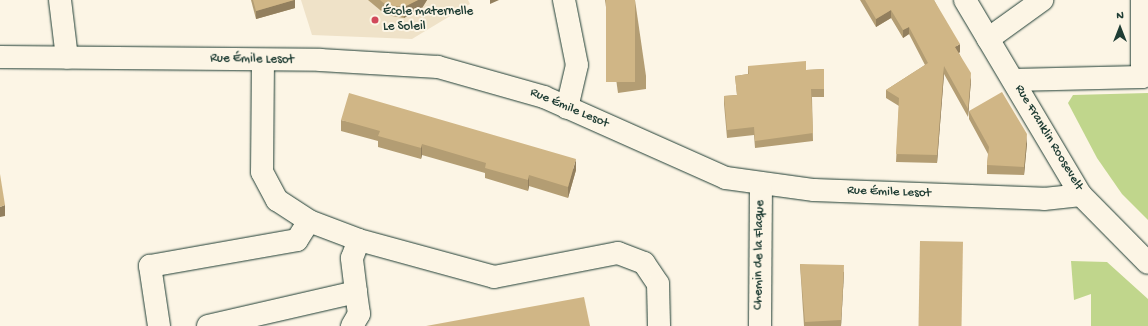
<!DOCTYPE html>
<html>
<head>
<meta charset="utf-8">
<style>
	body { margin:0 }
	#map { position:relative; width:1148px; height:326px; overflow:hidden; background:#fcf5e5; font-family:"Gochi Hand",sans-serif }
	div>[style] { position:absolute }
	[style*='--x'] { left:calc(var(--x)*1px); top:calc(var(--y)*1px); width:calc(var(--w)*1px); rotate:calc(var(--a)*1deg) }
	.built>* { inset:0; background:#efe2c8 }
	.green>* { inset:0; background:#c0d68c }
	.roads { filter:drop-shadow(0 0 1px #1f3d34) drop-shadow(0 0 1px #1f3d34) }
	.minor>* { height:22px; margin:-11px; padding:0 11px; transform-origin:11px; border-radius:11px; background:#fcf5e5 }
	.major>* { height:22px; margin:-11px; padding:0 11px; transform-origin:11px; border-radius:11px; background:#fcf5e5 }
	.wall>* { inset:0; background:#b39d73 }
	.shaded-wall>* { inset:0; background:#927f5e }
	.building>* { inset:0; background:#d0b686; transform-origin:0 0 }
	.dots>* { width:11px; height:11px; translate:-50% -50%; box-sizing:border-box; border:2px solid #fcf5e5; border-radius:50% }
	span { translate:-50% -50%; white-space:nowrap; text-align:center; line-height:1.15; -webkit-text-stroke:4px #fcf5e5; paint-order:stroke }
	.poi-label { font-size:13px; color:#1f3d34 }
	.left { translate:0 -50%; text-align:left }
	.street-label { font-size:13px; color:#1f3d34 }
	.north { position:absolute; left:1100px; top:8px; width:40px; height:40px; -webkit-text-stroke:3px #fcf5e5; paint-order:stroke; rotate:0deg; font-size:11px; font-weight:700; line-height:16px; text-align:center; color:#1f3d34 }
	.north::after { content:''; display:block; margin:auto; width:14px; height:18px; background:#1f3d34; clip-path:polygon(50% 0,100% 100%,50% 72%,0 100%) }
</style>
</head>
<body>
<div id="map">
	<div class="built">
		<div style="clip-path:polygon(301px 0,468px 0,470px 4px,412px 39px,312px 35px)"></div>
	</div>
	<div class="green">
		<div style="clip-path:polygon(1148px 93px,1148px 220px,1122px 194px,1097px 158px,1068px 103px,1073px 95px)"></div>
		<div style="clip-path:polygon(1071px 261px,1107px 262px,1148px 299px,1148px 326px,1091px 326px,1091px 294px,1074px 300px)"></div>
	</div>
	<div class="roads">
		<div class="minor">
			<div style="--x:60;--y:0;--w:58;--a:83.1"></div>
			<div style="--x:564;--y:0;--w:66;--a:78.7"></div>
			<div style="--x:577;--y:65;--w:44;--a:103.1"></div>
			<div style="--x:988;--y:39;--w:67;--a:-35.8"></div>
			<div style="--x:0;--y:57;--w:320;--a:0.5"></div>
			<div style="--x:320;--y:60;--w:118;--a:3.4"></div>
			<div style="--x:438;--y:67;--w:110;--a:15.8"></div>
			<div style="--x:544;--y:97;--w:199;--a:24"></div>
			<div style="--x:726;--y:178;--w:89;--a:7.8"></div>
			<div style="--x:814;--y:190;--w:230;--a:2.2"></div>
			<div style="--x:1044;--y:199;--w:37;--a:-6"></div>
			<div style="--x:263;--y:60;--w:112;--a:90.5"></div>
			<div style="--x:262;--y:172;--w:32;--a:62"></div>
			<div style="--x:277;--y:200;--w:38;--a:33"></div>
			<div style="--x:309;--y:221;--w:53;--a:20.8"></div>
			<div style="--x:359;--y:240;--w:140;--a:15.3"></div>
			<div style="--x:494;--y:277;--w:126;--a:-11"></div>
			<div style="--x:618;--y:253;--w:28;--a:21"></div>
			<div style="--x:644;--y:263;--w:25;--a:56"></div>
			<div style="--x:658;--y:284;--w:42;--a:88.6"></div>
			<div style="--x:1013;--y:80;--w:129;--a:-1.3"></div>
			<div style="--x:1142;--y:77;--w:77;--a:-90"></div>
			<div style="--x:159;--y:326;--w:61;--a:-98.5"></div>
			<div style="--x:150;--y:266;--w:149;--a:-10"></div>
			<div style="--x:297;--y:240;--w:22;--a:-58"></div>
			<div style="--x:208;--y:326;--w:152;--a:-12.9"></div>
			<div style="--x:356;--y:292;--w:34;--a:-97"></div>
			<div style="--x:352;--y:258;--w:19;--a:-69"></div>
			<div style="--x:352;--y:326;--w:14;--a:-60"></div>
			<div style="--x:359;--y:314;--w:22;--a:-98"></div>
			<div style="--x:760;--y:326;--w:142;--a:-89.6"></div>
		</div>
		<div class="major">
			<div style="--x:965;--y:0;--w:227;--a:59.3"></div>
			<div style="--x:1081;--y:195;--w:95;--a:45.4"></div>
		</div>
	</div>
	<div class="wall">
		<div style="clip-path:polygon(251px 0,295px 0,295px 8px,256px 19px)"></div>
		<div style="clip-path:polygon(368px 0,427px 0,422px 8px,404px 18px,386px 15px)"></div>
		<div style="clip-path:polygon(605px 0,635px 0,646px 76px,646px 89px,618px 93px)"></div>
		<div style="clip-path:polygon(860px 0,934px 0,960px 52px,959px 53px,971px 80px,968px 117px,944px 74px,937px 163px,896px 162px,899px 106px,886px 98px,886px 90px,925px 65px,909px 34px,903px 38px,891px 18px,876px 27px)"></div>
		<div style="clip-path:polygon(748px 66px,806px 70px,824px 69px,824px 97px,812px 97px,813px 141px,755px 148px,754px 135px,727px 138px,724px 104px,724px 96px,737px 95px,735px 76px,748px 74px)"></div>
		<div style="clip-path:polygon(969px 111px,1027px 143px,1024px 175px,987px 174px,987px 165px,988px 154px,969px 119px)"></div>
		<div style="clip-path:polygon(341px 120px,576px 170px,568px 198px,529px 186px,528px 191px,485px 178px,485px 173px,422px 155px,421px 159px,378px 147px,378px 141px,341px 131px)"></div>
		<div style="clip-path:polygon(800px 264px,844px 272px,841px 326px,804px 326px)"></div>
	</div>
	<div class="shaded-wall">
		<div style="clip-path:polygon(294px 0,295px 0,295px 8px,256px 19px,256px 11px)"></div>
		<div style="clip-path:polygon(418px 0,427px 0,422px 8px,404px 18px,404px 7px)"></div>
		<div style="clip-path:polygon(490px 0,499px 0,490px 4px)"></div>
		<div style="clip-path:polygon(891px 10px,891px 18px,876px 27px,876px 19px)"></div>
		<div style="clip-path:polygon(909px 27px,909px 34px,903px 38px,903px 30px)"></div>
		<div style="clip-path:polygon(960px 44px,960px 52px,955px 55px,955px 47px)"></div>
		<div style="clip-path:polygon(944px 66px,944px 74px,937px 163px,937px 155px)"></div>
		<div style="clip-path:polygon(971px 73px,971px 80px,968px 117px,968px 109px)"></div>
		<div style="clip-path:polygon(1027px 134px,1027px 143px,1024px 175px,1024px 167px)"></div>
		<div style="clip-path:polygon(422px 144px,422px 155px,421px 159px,421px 148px)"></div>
		<div style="clip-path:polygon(576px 159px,576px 170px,568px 198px,568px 187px)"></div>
		<div style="clip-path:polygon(529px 175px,529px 186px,528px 191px,528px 180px)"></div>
		<div style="clip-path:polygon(5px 205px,5px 216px,0 217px,0 207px)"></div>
		<div style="clip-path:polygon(844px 265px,844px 272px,841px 326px,841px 320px)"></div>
	</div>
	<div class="building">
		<div style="clip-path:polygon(253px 0,294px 0,256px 11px)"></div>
		<div style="clip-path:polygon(380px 0,418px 0,404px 7px,386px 5px)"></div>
		<div style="left:606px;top:0;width:29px;height:82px"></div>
		<div style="clip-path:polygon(865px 0,934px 0,960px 44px,955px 47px,971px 73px,968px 109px,944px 66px,937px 155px,896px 154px,899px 98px,886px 90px,928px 63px,909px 27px,903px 30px,891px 10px,876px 19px)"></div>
		<div style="clip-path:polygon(806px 61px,806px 70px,824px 69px,824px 89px,811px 89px,813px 133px,755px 141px,754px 127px,727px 130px,724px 96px,737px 95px,735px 76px,749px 74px,748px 66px)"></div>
		<div style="clip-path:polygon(1002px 92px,1027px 134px,1024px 167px,987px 165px,989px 147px,969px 111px)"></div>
		<div style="clip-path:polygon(349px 93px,576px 159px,568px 187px,529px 175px,528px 180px,485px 168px,486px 163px,422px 144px,421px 148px,378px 136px,380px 131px,341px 120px)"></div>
		<div style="clip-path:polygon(0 174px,5px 205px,0 207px)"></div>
		<div style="left:920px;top:241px;width:43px;height:85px;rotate:1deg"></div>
		<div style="clip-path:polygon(800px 264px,844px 265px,841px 320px,805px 322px)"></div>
		<div style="clip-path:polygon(584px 297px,590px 326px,426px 326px)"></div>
	</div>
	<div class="dots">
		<div style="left:375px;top:20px;background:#d1495b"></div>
	</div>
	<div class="poi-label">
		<span class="left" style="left:383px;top:20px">École maternelle<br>Le Soleil</span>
	</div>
	<div class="street-label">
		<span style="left:252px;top:60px;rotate:1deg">Rue Émile Lesot</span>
		<span style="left:569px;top:109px;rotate:23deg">Rue Émile Lesot</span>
		<span style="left:1048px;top:138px;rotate:59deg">Rue Franklin Roosevelt</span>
		<span style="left:889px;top:193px;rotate:2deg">Rue Émile Lesot</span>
		<span style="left:760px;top:255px;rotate:-89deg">Chemin de la Flaque</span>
	</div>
	<div class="north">N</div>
</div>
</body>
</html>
